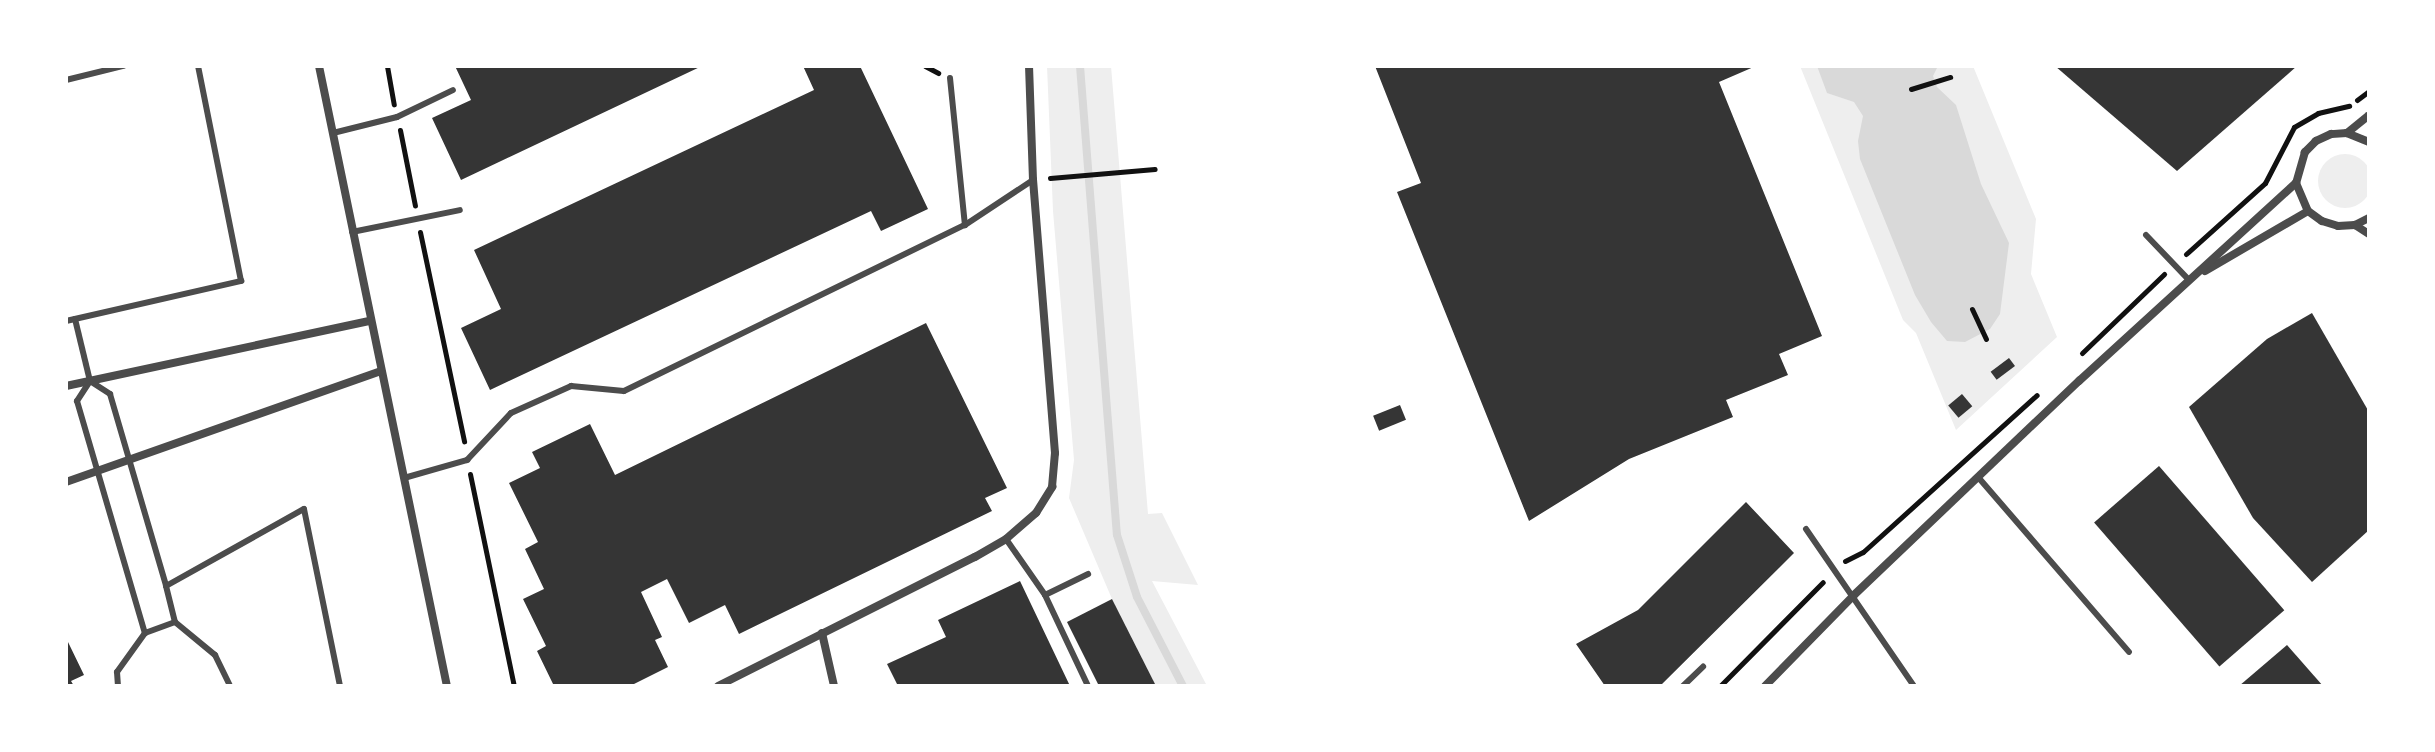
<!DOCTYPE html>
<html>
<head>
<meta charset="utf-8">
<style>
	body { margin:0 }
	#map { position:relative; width:2435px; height:752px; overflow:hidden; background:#fff; font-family:"Sofia Sans Condensed",sans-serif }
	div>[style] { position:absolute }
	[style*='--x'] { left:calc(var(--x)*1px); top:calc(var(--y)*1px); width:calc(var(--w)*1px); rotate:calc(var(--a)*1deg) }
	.green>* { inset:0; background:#eee }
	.round { border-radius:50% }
	.water>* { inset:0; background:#d9d9d9 }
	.stream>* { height:8px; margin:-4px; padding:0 4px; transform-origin:4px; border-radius:4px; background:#d9d9d9 }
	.building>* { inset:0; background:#353535; transform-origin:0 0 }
	.path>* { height:5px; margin:-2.5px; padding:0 2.5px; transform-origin:2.5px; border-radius:2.5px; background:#111 }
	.service>* { height:6px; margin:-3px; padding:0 3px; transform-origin:3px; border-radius:3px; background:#4c4c4c }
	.minor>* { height:8px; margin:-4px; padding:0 4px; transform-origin:4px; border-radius:4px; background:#4c4c4c }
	span { translate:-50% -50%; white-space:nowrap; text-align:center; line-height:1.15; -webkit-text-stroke:7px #fff; paint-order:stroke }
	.frame { position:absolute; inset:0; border:68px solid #fff; pointer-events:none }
</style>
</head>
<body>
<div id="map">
	<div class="green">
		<div style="clip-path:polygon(1047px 66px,1111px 66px,1148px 514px,1162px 513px,1198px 585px,1152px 581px,1206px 684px,1201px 686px,1156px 686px,1112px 599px,1069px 498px,1074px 460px,1053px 211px)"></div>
		<div style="clip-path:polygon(1800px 66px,1973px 66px,2036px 219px,2031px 274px,2057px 337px,1956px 430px,1916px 333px,1903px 320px)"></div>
		<div class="round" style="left:2318px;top:154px;width:54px;height:54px"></div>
	</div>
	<div class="water">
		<div style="clip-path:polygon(1817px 66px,1938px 66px,1933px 76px,1937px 87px,1956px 105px,1981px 184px,2009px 243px,2000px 314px,1990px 329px,1965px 342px,1947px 341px,1931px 322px,1915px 295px,1860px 159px,1858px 141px,1863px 116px,1854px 102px,1827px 93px)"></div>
	</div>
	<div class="stream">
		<div style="--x:1080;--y:66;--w:470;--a:85.5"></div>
		<div style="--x:1117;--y:535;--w:65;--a:72.1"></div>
		<div style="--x:1137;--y:597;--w:100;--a:62.7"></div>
	</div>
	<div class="building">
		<div style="clip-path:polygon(455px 66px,702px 66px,461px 180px,432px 118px,471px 100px)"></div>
		<div style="clip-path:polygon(803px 66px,860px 66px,928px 209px,881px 231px,871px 211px,490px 390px,461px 328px,501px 309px,474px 250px,814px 90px)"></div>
		<div style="clip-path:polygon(1375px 66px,1756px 66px,1719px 82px,1822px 336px,1779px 354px,1788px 375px,1726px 400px,1733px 417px,1629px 459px,1529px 521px,1397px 192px,1421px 183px)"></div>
		<div style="clip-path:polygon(2055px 66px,2297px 66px,2177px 171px)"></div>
		<div style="clip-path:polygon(2312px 313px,2369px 412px,2369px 530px,2312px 582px,2253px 518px,2189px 407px,2267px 339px)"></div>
		<div style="clip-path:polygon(926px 323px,1007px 488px,985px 498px,992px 511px,739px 634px,725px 605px,689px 623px,667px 579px,641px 592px,662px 637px,655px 640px,668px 667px,630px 686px,554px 686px,537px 651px,546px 646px,523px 599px,544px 589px,525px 549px,538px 542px,509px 483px,540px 468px,532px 452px,590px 424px,615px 475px)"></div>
		<div style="left:2009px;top:358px;width:10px;height:23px;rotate:53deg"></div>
		<div style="left:1962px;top:394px;width:16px;height:18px;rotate:50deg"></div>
		<div style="left:1400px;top:405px;width:16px;height:29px;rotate:68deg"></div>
		<div style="left:2159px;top:466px;width:191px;height:86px;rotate:49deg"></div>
		<div style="clip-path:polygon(1746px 502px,1794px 553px,1660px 686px,1605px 686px,1576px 644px,1638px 610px)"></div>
		<div style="clip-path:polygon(1020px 581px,1070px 686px,898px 686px,887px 664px,946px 637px,938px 620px)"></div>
		<div style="clip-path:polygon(1112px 599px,1156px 686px,1099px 686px,1067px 622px)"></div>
		<div style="clip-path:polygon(68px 642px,84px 675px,71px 681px,74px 686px,66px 686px)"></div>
		<div style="clip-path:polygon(2287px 645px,2323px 686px,2239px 686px)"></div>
	</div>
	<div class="path">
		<div style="--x:387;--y:66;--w:39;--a:80"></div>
		<div style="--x:925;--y:66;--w:15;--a:28"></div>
		<div style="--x:1911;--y:89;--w:41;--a:-17.1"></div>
		<div style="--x:2357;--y:100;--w:15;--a:-37"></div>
		<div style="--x:400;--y:130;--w:77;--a:78.8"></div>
		<div style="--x:1050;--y:178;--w:105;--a:-4.9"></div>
		<div style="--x:420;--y:232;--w:214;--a:78.1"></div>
		<div style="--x:2186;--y:254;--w:106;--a:-41.9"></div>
		<div style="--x:2265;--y:183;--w:63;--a:-62.6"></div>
		<div style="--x:2294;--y:127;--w:28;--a:-30"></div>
		<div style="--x:2318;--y:113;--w:32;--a:-13"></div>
		<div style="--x:1972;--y:309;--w:33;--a:65"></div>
		<div style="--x:2082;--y:353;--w:114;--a:-43.9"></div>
		<div style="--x:470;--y:474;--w:217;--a:78.3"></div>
		<div style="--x:1845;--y:561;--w:20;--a:-27"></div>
		<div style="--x:1863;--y:552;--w:234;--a:-42.1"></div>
		<div style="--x:1720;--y:686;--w:146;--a:-45.3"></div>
	</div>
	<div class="service">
		<div style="--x:950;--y:78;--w:148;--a:84.2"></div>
		<div style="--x:66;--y:80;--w:59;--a:-13.8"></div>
		<div style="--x:333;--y:133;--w:66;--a:-14"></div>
		<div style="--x:397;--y:117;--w:62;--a:-25.7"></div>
		<div style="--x:352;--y:232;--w:110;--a:-11.5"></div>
		<div style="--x:2146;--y:235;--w:62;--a:46.3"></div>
		<div style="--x:75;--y:319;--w:64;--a:76.4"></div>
		<div style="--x:90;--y:381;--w:24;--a:33"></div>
		<div style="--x:110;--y:394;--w:200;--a:73.7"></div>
		<div style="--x:166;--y:586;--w:158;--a:-29.2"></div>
		<div style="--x:304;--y:509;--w:181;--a:78.5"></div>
		<div style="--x:66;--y:321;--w:180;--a:-12.9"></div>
		<div style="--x:241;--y:281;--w:219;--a:-101.3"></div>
		<div style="--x:90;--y:381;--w:24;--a:123"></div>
		<div style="--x:77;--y:401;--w:242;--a:73.7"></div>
		<div style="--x:145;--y:633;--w:48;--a:125.7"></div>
		<div style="--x:117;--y:672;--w:14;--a:86"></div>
		<div style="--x:1978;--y:477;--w:231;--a:49.2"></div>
		<div style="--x:404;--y:478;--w:66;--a:-15.9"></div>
		<div style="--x:467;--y:460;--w:64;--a:-46.9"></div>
		<div style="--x:511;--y:413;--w:66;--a:-24.2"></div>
		<div style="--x:571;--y:386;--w:53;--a:5.4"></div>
		<div style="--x:624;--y:391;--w:379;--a:-26"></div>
		<div style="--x:965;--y:225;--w:82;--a:-33.5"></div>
		<div style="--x:1806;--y:529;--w:191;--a:55.5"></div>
		<div style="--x:1006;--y:539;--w:68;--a:55.1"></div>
		<div style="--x:1045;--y:595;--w:48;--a:-26"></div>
		<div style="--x:166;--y:586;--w:37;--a:76"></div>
		<div style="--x:1045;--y:595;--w:101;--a:64.7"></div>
		<div style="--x:145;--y:633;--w:32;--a:-20"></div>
		<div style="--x:175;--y:622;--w:52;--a:39.5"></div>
		<div style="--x:215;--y:655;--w:34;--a:64"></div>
		<div style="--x:1683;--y:686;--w:28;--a:-44"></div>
	</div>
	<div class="minor">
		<div style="--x:319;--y:66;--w:633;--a:78.34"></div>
		<div style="--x:2347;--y:133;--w:28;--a:-39"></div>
		<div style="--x:2369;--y:142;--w:24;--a:-158"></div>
		<div style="--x:2347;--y:133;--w:16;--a:176"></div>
		<div style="--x:2331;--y:134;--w:17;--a:155"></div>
		<div style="--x:2316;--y:141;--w:16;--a:135"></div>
		<div style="--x:2305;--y:152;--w:32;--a:106"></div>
		<div style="--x:2296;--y:183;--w:30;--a:67"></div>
		<div style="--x:2308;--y:211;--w:17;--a:36"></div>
		<div style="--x:2322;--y:221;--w:17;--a:17"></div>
		<div style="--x:2338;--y:226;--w:17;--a:-3"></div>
		<div style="--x:2355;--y:225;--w:16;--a:-27"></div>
		<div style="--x:2355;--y:225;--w:17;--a:33"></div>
		<div style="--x:2205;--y:271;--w:119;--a:-30.2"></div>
		<div style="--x:66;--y:386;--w:310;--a:-12.1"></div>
		<div style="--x:66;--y:482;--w:334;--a:-19.4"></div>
		<div style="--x:822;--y:633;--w:54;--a:77.2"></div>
		<div style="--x:718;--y:686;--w:288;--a:-26.7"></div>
		<div style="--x:975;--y:557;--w:36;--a:-30"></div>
		<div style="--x:1006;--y:539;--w:40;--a:-41"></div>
		<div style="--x:1036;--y:513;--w:31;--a:-58"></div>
		<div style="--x:1052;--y:487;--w:34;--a:-85"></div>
		<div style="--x:1055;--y:453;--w:274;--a:-94.6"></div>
		<div style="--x:1033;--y:180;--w:114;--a:-92"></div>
		<div style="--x:1765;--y:686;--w:127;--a:-45.6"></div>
		<div style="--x:1854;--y:595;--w:311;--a:-43.6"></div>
		<div style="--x:2079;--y:381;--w:294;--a:-42.4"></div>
	</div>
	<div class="frame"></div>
</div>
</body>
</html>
